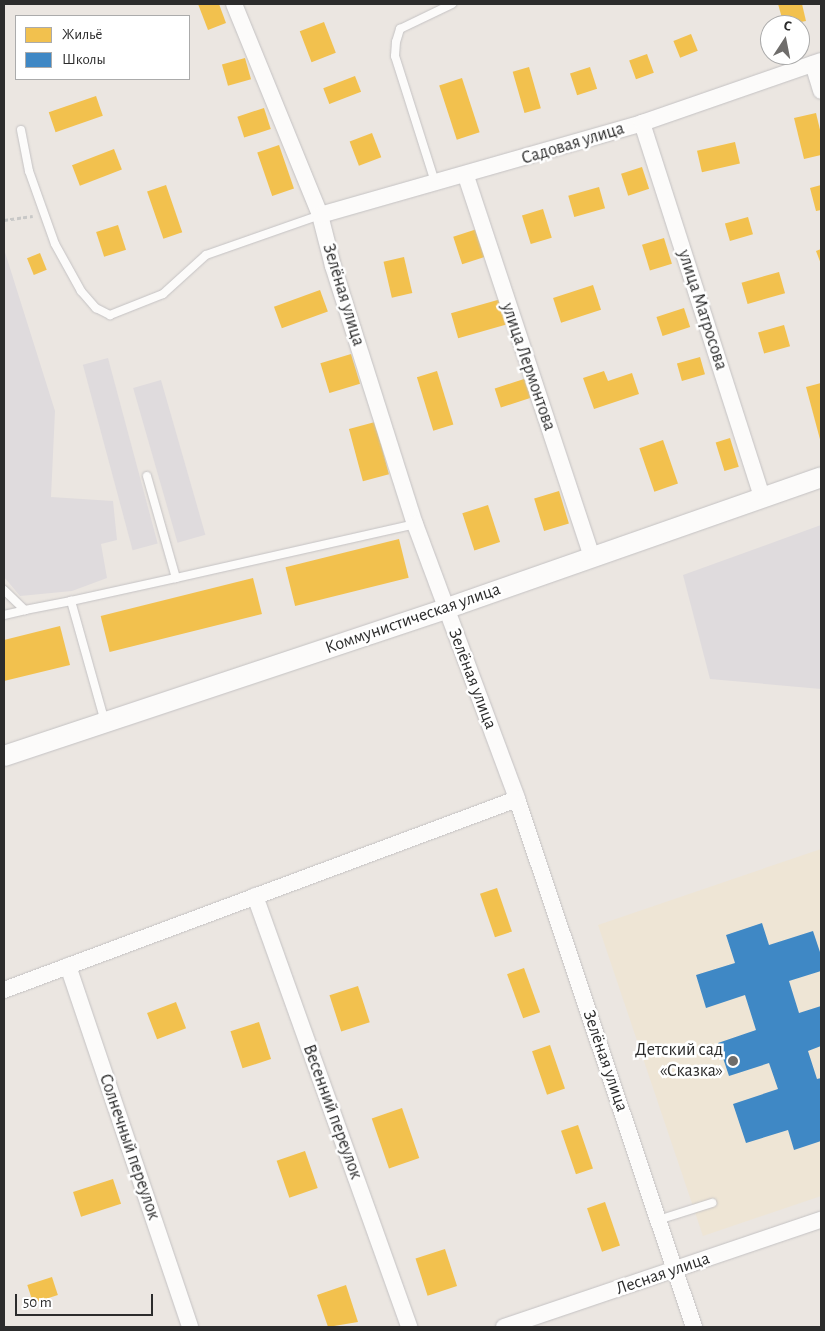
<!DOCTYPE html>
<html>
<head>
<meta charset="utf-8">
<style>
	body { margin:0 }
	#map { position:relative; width:825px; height:1331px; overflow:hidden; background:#ebe6e1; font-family:"Alegreya Sans",sans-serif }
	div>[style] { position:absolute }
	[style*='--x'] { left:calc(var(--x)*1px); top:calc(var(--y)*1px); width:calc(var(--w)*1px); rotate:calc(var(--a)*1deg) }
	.industrial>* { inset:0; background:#dfdbdd; transform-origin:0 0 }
	.education>* { inset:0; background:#eee5d5 }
	.homes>* { inset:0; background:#f2c14e; transform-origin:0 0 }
	.schools>* { inset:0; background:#3f88c5 }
	.path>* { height:3px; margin-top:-1.5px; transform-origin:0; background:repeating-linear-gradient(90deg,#c8c8c7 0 4px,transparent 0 6.5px) }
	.roads { filter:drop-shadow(0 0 1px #c4c2c3) drop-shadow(0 0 1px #c4c2c3) }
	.service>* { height:8px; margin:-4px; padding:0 4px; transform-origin:4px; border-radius:4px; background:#fcfbfa }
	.minor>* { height:16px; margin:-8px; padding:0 8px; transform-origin:8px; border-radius:8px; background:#fcfbfa }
	.tertiary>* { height:20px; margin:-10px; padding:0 10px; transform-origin:10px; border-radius:10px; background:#fcfbfa }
	.dots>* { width:14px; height:14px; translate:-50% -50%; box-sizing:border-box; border:2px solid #fff; border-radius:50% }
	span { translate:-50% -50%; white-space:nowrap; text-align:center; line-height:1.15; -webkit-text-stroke:5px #fff; paint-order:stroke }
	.street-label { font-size:18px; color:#2c2c2c }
	.poi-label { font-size:18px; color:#2c2c2c }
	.right { translate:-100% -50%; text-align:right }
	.frame { position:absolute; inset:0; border:5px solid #2c2c2c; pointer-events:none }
	.legend { position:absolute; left:15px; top:15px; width:175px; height:65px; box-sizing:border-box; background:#fff; border:1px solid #ababab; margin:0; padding:6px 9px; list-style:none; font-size:15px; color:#2c2c2c }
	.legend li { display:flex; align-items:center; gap:10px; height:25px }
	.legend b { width:25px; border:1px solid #ababab }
	.north { position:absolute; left:760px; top:15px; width:50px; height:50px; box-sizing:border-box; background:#fff; border:1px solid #ababab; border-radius:50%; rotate:11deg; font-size:14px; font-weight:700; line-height:20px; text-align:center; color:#2c2c2c }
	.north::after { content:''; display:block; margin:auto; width:18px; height:22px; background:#6f6d6b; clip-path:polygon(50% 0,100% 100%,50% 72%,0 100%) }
	.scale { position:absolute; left:15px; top:1294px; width:138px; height:22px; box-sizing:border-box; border:2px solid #2c2c2c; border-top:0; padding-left:6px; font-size:15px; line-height:18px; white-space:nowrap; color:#2c2c2c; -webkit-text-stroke:4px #fff; paint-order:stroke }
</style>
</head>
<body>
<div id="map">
	<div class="industrial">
		<div style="clip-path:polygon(4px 249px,55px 411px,51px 497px,113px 501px,117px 540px,101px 544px,107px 578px,72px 591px,20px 596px,4px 577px)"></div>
		<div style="left:108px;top:358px;width:192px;height:26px;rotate:75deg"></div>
		<div style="left:161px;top:380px;width:161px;height:29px;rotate:74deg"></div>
		<div style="clip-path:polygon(821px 525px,821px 689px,710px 679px,683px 575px)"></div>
	</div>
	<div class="education">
		<div style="clip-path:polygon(821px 849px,821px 1196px,703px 1236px,598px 925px)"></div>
	</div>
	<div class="homes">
		<div style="clip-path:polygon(198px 4px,219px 4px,226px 23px,208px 30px)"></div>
		<div style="clip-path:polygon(778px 4px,802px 4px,806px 21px,784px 25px)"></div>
		<div style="left:324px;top:22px;width:33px;height:26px;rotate:69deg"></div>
		<div style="left:691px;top:34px;width:18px;height:19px;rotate:68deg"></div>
		<div style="left:647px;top:54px;width:20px;height:19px;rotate:70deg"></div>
		<div style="left:245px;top:58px;width:22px;height:24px;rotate:74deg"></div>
		<div style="left:529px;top:67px;width:43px;height:17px;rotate:74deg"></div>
		<div style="left:590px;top:67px;width:23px;height:21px;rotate:72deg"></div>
		<div style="left:355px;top:76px;width:17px;height:34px;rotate:69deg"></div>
		<div style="left:462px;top:78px;width:57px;height:24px;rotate:72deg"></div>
		<div style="left:96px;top:96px;width:21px;height:50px;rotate:71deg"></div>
		<div style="left:264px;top:108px;width:22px;height:28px;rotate:72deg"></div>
		<div style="clip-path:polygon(816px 113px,821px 134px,821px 155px,804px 159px,794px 118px)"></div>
		<div style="left:372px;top:133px;width:26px;height:24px;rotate:69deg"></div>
		<div style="left:735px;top:142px;width:22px;height:39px;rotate:77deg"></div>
		<div style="left:279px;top:145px;width:46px;height:23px;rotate:71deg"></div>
		<div style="left:114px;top:149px;width:22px;height:45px;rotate:69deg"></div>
		<div style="left:642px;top:167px;width:23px;height:22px;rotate:72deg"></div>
		<div style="left:166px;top:185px;width:50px;height:20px;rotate:71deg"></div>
		<div style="clip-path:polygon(821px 185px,821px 210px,816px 211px,810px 188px)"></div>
		<div style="left:599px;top:187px;width:22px;height:32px;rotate:74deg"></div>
		<div style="left:543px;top:209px;width:30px;height:22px;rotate:73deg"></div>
		<div style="left:748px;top:217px;width:18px;height:24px;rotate:74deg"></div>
		<div style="left:118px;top:225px;width:26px;height:23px;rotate:72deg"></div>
		<div style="left:477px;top:229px;width:29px;height:25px;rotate:72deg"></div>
		<div style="left:664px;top:238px;width:27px;height:23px;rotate:73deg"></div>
		<div style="clip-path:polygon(821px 249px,821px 264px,816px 251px)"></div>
		<div style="left:40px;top:253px;width:18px;height:14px;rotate:68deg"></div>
		<div style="left:404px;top:257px;width:37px;height:21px;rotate:77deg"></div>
		<div style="left:779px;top:272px;width:22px;height:39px;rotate:74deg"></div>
		<div style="left:593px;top:285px;width:26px;height:42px;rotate:72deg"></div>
		<div style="left:320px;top:290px;width:23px;height:49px;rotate:70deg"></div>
		<div style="left:501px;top:299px;width:26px;height:52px;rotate:74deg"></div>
		<div style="left:684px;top:308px;width:20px;height:29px;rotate:72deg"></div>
		<div style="left:784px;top:325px;width:22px;height:27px;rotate:74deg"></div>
		<div style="left:351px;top:354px;width:31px;height:32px;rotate:73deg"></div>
		<div style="left:700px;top:357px;width:18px;height:24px;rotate:74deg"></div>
		<div style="left:437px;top:371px;width:56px;height:21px;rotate:73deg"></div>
		<div style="clip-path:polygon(604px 371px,608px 381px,632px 373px,639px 394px,594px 409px,583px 378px)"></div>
		<div style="left:527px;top:378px;width:20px;height:34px;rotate:72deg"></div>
		<div style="clip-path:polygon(821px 383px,821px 443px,806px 387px)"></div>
		<div style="left:375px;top:422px;width:54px;height:27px;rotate:75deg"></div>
		<div style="left:730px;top:438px;width:30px;height:15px;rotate:73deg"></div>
		<div style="left:663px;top:440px;width:46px;height:25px;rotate:71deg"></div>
		<div style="left:559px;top:491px;width:34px;height:26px;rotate:73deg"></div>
		<div style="left:488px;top:505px;width:39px;height:27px;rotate:72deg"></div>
		<div style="left:399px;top:539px;width:40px;height:117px;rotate:76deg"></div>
		<div style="left:253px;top:578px;width:37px;height:157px;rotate:76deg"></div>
		<div style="clip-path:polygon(60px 626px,70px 665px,4px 681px,4px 640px)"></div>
		<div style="left:497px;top:888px;width:46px;height:18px;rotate:71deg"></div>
		<div style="left:524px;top:968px;width:47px;height:18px;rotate:70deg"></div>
		<div style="left:358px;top:986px;width:38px;height:30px;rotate:72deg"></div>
		<div style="left:176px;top:1002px;width:28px;height:31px;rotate:69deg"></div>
		<div style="left:259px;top:1022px;width:39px;height:30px;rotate:72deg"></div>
		<div style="left:550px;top:1045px;width:46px;height:19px;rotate:71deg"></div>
		<div style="left:402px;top:1108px;width:53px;height:32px;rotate:71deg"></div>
		<div style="left:578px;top:1125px;width:46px;height:18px;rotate:71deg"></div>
		<div style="left:305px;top:1151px;width:39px;height:30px;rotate:71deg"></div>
		<div style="left:113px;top:1179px;width:26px;height:42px;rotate:72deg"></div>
		<div style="left:605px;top:1202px;width:46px;height:19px;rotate:71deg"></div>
		<div style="left:445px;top:1249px;width:39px;height:31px;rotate:72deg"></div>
		<div style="left:52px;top:1277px;width:19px;height:26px;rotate:72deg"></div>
		<div style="clip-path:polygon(346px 1285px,358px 1322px,328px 1327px,317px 1295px)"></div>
	</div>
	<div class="schools">
		<div style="clip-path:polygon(762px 923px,769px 945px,813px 931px,821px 955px,821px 971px,789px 981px,799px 1013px,821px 1006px,821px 1046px,808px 1051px,817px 1079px,821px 1078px,821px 1141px,794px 1150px,788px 1130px,746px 1143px,733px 1104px,778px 1089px,769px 1063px,729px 1076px,718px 1043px,756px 1030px,745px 995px,706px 1008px,696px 975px,735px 963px,726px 935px)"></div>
	</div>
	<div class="path">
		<div style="--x:4;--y:220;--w:29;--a:-8"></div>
	</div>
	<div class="roads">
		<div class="service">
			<div style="--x:21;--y:130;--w:42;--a:79"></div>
			<div style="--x:29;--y:171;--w:77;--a:70.4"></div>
			<div style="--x:55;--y:244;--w:54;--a:61"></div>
			<div style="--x:81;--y:291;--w:23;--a:49"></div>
			<div style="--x:96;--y:308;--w:16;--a:27"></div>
			<div style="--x:110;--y:315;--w:57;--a:-21.6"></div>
			<div style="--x:163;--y:294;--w:58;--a:-42.2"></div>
			<div style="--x:206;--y:255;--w:121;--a:-19.3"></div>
			<div style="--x:435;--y:182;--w:132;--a:-107.6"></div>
			<div style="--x:395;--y:56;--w:14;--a:-86"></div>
			<div style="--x:396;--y:42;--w:14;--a:-73"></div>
			<div style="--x:400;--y:29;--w:58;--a:-25.7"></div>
			<div style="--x:176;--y:578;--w:245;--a:-12.7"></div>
			<div style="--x:4;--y:590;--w:29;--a:44"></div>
			<div style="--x:25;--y:610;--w:47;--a:-11.1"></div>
			<div style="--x:4;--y:615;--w:22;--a:-13"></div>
			<div style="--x:105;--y:722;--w:126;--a:-105.7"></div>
			<div style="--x:71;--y:601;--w:107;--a:-12.4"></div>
			<div style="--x:176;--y:578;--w:106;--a:-105.9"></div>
			<div style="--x:658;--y:1220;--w:57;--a:-17.5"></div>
		</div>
		<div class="minor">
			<div style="--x:234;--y:4;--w:228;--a:67.8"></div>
			<div style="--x:320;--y:215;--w:53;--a:75.7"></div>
			<div style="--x:333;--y:266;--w:271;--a:72.4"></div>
			<div style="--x:415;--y:524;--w:293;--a:69.6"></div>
			<div style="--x:517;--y:799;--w:557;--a:71.47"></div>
			<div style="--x:813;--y:64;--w:28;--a:73"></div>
			<div style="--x:642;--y:123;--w:393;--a:72.2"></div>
			<div style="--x:466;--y:176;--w:401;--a:71.7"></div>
			<div style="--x:320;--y:215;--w:335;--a:-15.9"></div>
			<div style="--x:642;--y:123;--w:189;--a:-19.1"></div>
			<div style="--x:255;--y:896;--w:458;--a:70.3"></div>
			<div style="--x:68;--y:966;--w:381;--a:71.3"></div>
			<div style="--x:4;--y:990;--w:547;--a:-20.42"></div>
			<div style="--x:504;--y:1327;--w:335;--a:-18.7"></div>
		</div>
		<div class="tertiary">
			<div style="--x:4;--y:756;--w:465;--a:-18.4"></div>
			<div style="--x:445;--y:609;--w:398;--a:-19.3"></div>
		</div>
	</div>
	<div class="dots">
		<div style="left:733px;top:1061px;background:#6f6d6b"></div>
	</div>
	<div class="street-label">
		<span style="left:573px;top:144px;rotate:-17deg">Садовая улица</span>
		<span style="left:343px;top:295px;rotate:73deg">Зелёная улица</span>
		<span style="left:702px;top:310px;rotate:72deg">улица Матросова</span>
		<span style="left:528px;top:367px;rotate:71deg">улица Лермонтова</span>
		<span style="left:413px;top:619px;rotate:-19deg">Коммунистическая улица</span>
		<span style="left:472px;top:679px;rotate:69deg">Зелёная улица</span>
		<span style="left:605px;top:1061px;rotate:71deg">Зелёная улица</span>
		<span style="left:332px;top:1112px;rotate:70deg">Весенний переулок</span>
		<span style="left:129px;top:1147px;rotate:71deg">Солнечный переулок</span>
		<span style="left:663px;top:1274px;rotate:-19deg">Лесная улица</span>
	</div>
	<div class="poi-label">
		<span class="right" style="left:723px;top:1061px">Детский сад<br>«Сказка»</span>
	</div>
	<div class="frame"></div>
	<ul class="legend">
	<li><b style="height:14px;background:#f2c14e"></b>Жильё</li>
	<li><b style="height:14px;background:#3f88c5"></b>Школы</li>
	</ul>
	<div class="north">С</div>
	<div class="scale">50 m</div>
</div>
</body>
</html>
